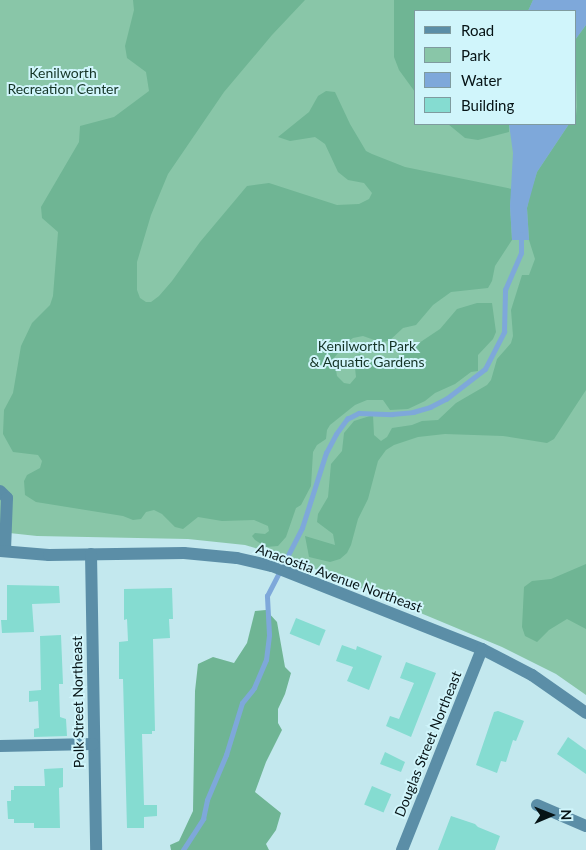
<!DOCTYPE html>
<html>
<head>
<meta charset="utf-8">
<style>
	body { margin:0 }
	#map { position:relative; width:586px; height:850px; overflow:hidden; background:#c3e8ee; font-family:Lato,sans-serif }
	div>[style] { position:absolute }
	[style*='--x'] { left:calc(var(--x)*1px); top:calc(var(--y)*1px); width:calc(var(--w)*1px); rotate:calc(var(--a)*1deg) }
	.green>* { inset:0; background:#89c6a8 }
	.forest>* { inset:0; background:#6fb594 }
	.water>* { inset:0; background:#7ea8da }
	.stream>* { height:4.5px; margin:-2.25px; padding:0 2.25px; transform-origin:2.25px; border-radius:2.25px; background:#7ea8da }
	.building>* { inset:0; background:#85dcd1; transform-origin:0 0 }
	.minor>* { height:12px; margin:-6px; padding:0 6px; transform-origin:6px; border-radius:6px; background:#5b8ea7 }
	span { translate:-50% -50%; white-space:nowrap; text-align:center; line-height:1.15; -webkit-text-stroke:4px #d0f5fb; paint-order:stroke }
	.park-label { font-size:14px; color:#143426 }
	.street-label { font-size:14px; color:#061315 }
	.legend { position:absolute; left:414px; top:10px; width:162px; height:115px; box-sizing:border-box; background:#d0f5fb; border:1px solid #7f9b9f; margin:0; padding:6px 9px; list-style:none; font-size:15px; color:#061315 }
	.legend li { display:flex; align-items:center; gap:10px; height:25px }
	.legend b { width:25px; border:1px solid #7f9b9f }
	.north { position:absolute; left:526px; top:790px; width:50px; height:50px; -webkit-text-stroke:4px #d0f5fb; paint-order:stroke; rotate:89deg; font-size:14px; font-weight:700; line-height:20px; text-align:center; color:#061315 }
	.north::after { content:''; display:block; margin:auto; width:18px; height:22px; background:#061315; clip-path:polygon(50% 0,100% 100%,50% 72%,0 100%) }
</style>
</head>
<body>
<div id="map">
	<div class="green">
		<div style="clip-path:polygon(evenodd,0 0,586px 0,586px 695px,556px 674px,502px 647px,291px 559px,245px 545px,188px 539px,37px 536px,0 532px,0 0,415px 11px,575px 11px,575px 124px,415px 124px,415px 11px)"></div>
	</div>
	<div class="forest">
		<div style="clip-path:polygon(133px 0,305px 0,272px 35px,224px 92px,168px 174px,151px 215px,137px 262px,137px 290px,140px 298px,146px 302px,151px 302px,159px 296px,172px 281px,200px 242px,247px 186px,269px 183px,337px 205px,359px 204px,369px 199px,372px 193px,364px 183px,348px 180px,338px 172px,325px 144px,315px 137px,290px 141px,278px 137px,309px 112px,318px 96px,326px 91px,335px 92px,350px 124px,366px 151px,372px 154px,405px 167px,512px 189px,510px 206px,512px 240px,495px 266px,492px 281px,488px 288px,451px 292px,433px 305px,416px 325px,403px 328px,389px 341px,380px 342px,363px 336px,353px 338px,346px 343px,334px 358px,337px 376px,344px 383px,350px 384px,356px 377px,354px 359px,356px 355px,360px 354px,375px 364px,392px 361px,440px 329px,457px 309px,477px 303px,492px 303px,496px 332px,493px 339px,478px 355px,478px 371px,471px 372px,455px 384px,435px 393px,425px 401px,408px 409px,390px 410px,383px 400px,367px 400px,355px 405px,330px 425px,327px 430px,326px 439px,317px 445px,313px 452px,311px 486px,301px 505px,296px 508px,286px 537px,278px 546px,266px 547px,255px 540px,252px 536px,255px 533px,265px 534px,269px 531px,268px 526px,254px 520px,222px 521px,198px 517px,183px 529px,175px 527px,162px 514px,154px 510px,146px 512px,141px 519px,133px 520px,123px 516px,36px 502px,25px 495px,24px 481px,27px 475px,40px 468px,42px 461px,38px 455px,13px 452px,3px 434px,4px 410px,13px 393px,21px 346px,32px 323px,50px 305px,53px 296px,58px 232px,42px 218px,41px 207px,79px 142px,80px 126px,114px 117px,149px 91px,146px 72px,127px 58px,125px 46px,134px 10px)"></div>
		<div style="clip-path:polygon(394px 0,533px 0,528px 11px,415px 11px,415px 92px,399px 70px,394px 57px)"></div>
		<div style="clip-path:polygon(586px 25px,586px 390px,554px 439px,547px 443px,503px 436px,445px 434px,418px 437px,394px 445px,386px 450px,378px 461px,368px 499px,358px 519px,351px 545px,347px 553px,340px 559px,330px 562px,309px 557px,305px 536px,335px 545px,333px 534px,317px 522px,318px 514px,328px 497px,331px 464px,342px 451px,344px 433px,354px 421px,373px 415px,374px 435px,381px 441px,387px 437px,392px 428px,412px 425px,422px 421px,438px 420px,456px 403px,487px 385px,491px 380px,497px 359px,511px 343px,513px 336px,511px 310px,522px 275px,529px 275px,535px 259px,529px 240px,527px 208px,530px 194px,537px 172px,569px 124px,575px 124px,577px 107px,575px 40px)"></div>
		<div style="clip-path:polygon(448px 124px,509px 124px,509px 132px,478px 140px,465px 138px)"></div>
		<div style="clip-path:polygon(586px 564px,586px 629px,567px 619px,549px 630px,537px 642px,525px 636px,522px 627px,524px 587px,532px 581px,551px 579px)"></div>
		<div style="clip-path:polygon(266px 610px,277px 622px,285px 667px,291px 673px,285px 694px,278px 709px,278px 723px,282px 730px,266px 762px,255px 792px,281px 813px,276px 830px,266px 844px,269px 850px,171px 850px,170px 845px,179px 841px,193px 811px,195px 691px,198px 664px,213px 657px,234px 663px,247px 643px,255px 611px)"></div>
	</div>
	<div class="water">
		<div style="clip-path:polygon(533px 0,586px 0,586px 25px,575px 40px,575px 11px,528px 11px)"></div>
		<div style="clip-path:polygon(509px 124px,569px 124px,537px 172px,527px 208px,529px 240px,512px 240px,510px 206px,513px 153px)"></div>
	</div>
	<div class="stream">
		<div style="--x:183;--y:850;--w:37;--a:-57"></div>
		<div style="--x:203;--y:819;--w:19;--a:-78"></div>
		<div style="--x:207;--y:800;--w:49;--a:-67.1"></div>
		<div style="--x:226;--y:755;--w:54;--a:-72.9"></div>
		<div style="--x:242;--y:703;--w:19;--a:-51"></div>
		<div style="--x:254;--y:688;--w:30;--a:-67"></div>
		<div style="--x:266;--y:660;--w:25;--a:-83"></div>
		<div style="--x:269;--y:635;--w:39;--a:-93"></div>
		<div style="--x:267;--y:596;--w:76;--a:-62.8"></div>
		<div style="--x:302;--y:528;--w:79;--a:-72.3"></div>
		<div style="--x:326;--y:453;--w:21;--a:-62"></div>
		<div style="--x:336;--y:434;--w:19;--a:-54"></div>
		<div style="--x:347;--y:419;--w:13;--a:-27"></div>
		<div style="--x:359;--y:413;--w:33;--a:2"></div>
		<div style="--x:392;--y:414;--w:21;--a:-5"></div>
		<div style="--x:413;--y:412;--w:18;--a:-16"></div>
		<div style="--x:430;--y:407;--w:18;--a:-27"></div>
		<div style="--x:446;--y:399;--w:49;--a:-37.6"></div>
		<div style="--x:485;--y:369;--w:42;--a:-62.8"></div>
		<div style="--x:504;--y:332;--w:42;--a:-88.6"></div>
		<div style="--x:505;--y:290;--w:40;--a:-66.6"></div>
		<div style="--x:521;--y:253;--w:18;--a:-90"></div>
	</div>
	<div class="building">
		<div style="clip-path:polygon(7px 585px,59px 586px,60px 603px,32px 604px,34px 632px,2px 633px,1px 620px,7px 620px)"></div>
		<div style="clip-path:polygon(172px 588px,173px 619px,169px 619px,170px 638px,153px 639px,155px 731px,152px 731px,152px 734px,142px 734px,144px 805px,157px 805px,157px 816px,144px 817px,144px 828px,127px 828px,123px 679px,119px 679px,119px 642px,128px 641px,127px 619px,124px 620px,124px 589px)"></div>
		<div style="left:296px;top:618px;width:32px;height:17px;rotate:22deg"></div>
		<div style="clip-path:polygon(61px 635px,63px 684px,59px 684px,60px 717px,66px 719px,67px 736px,34px 737px,34px 729px,39px 728px,38px 701px,29px 702px,29px 691px,41px 690px,40px 636px)"></div>
		<div style="clip-path:polygon(342px 645px,356px 650px,357px 646px,382px 656px,369px 690px,347px 681px,353px 667px,336px 661px)"></div>
		<div style="clip-path:polygon(406px 662px,436px 673px,411px 737px,386px 726px,390px 716px,399px 719px,414px 683px,400px 678px)"></div>
		<div style="clip-path:polygon(498px 711px,524px 721px,516px 741px,513px 740px,506px 762px,501px 761px,497px 773px,476px 765px,494px 712px)"></div>
		<div style="clip-path:polygon(568px 737px,586px 750px,586px 774px,557px 754px)"></div>
		<div style="clip-path:polygon(385px 752px,405px 762px,401px 772px,380px 764px)"></div>
		<div style="clip-path:polygon(63px 768px,63px 787px,59px 788px,60px 828px,34px 828px,34px 823px,14px 823px,14px 819px,8px 819px,7px 801px,11px 801px,11px 790px,14px 790px,14px 786px,45px 786px,44px 769px)"></div>
		<div style="left:372px;top:786px;width:21px;height:20px;rotate:23deg"></div>
		<div style="clip-path:polygon(451px 816px,475px 824px,478px 827px,500px 836px,495px 850px,438px 850px)"></div>
	</div>
	<div class="minor">
		<div style="--x:0;--y:491;--w:10;--a:45"></div>
		<div style="--x:7;--y:498;--w:53;--a:92.2"></div>
		<div style="--x:0;--y:551;--w:49;--a:4.7"></div>
		<div style="--x:49;--y:555;--w:135;--a:-0.8"></div>
		<div style="--x:184;--y:553;--w:53;--a:5.4"></div>
		<div style="--x:237;--y:558;--w:36;--a:13"></div>
		<div style="--x:272;--y:566;--w:226;--a:21.6"></div>
		<div style="--x:482;--y:649;--w:56;--a:27.5"></div>
		<div style="--x:532;--y:675;--w:66;--a:35.1"></div>
		<div style="--x:91;--y:554;--w:296;--a:89"></div>
		<div style="--x:0;--y:746;--w:93;--a:-1.2"></div>
		<div style="--x:537;--y:805;--w:53;--a:23.2"></div>
		<div style="--x:402;--y:850;--w:216;--a:-68.3"></div>
	</div>
	<div class="park-label">
		<span style="left:63px;top:81px">Kenilworth<br>Recreation Center</span>
		<span style="left:367px;top:354px">Kenilworth Park<br>&amp; Aquatic Gardens</span>
	</div>
	<div class="street-label">
		<span style="left:339px;top:578px;rotate:20deg">Anacostia Avenue Northeast</span>
		<span style="left:78px;top:702px;rotate:-91deg">Polk Street Northeast</span>
		<span style="left:428px;top:744px;rotate:-68deg">Douglas Street Northeast</span>
	</div>
	<ul class="legend">
	<li><b style="height:6px;background:#5b8ea7"></b>Road</li>
	<li><b style="height:14px;background:#89c6a8"></b>Park</li>
	<li><b style="height:14px;background:#7ea8da"></b>Water</li>
	<li><b style="height:14px;background:#85dcd1"></b>Building</li>
	</ul>
	<div class="north">N</div>
</div>
</body>
</html>
